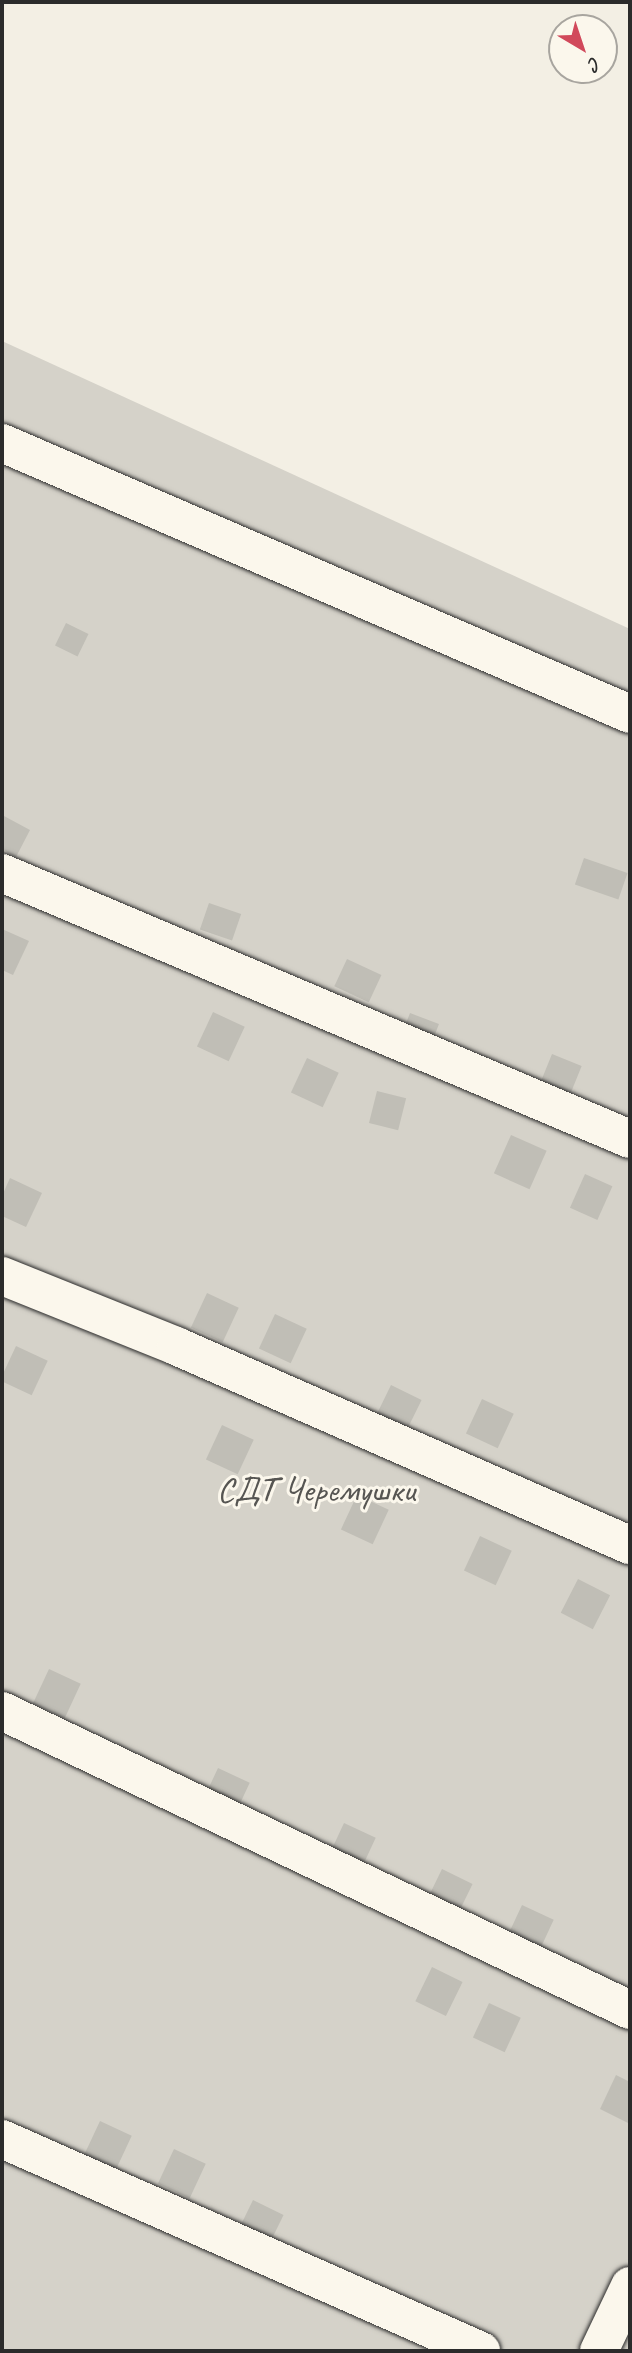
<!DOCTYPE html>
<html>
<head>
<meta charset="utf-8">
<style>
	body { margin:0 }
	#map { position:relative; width:632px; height:2353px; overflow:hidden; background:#f3efe4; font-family:Caveat,sans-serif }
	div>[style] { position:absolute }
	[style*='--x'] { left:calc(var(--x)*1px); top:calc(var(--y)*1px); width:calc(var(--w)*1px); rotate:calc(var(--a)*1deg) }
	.green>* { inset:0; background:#d5d2c9 }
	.building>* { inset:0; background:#c0beb6; transform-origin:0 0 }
	.roads { filter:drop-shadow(0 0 2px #2b2b2b) drop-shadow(0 0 2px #2b2b2b) }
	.minor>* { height:38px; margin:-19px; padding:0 19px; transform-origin:19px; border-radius:19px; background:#fbf7ec }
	span { translate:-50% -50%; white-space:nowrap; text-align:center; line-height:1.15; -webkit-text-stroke:6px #fbf7ec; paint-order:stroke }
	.park-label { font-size:35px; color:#565552 }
	.frame { position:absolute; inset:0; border:4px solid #2b2b2b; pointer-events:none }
	.north { position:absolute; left:548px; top:14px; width:70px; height:70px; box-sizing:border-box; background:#fbf7ec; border:2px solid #a8a59f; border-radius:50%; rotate:141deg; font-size:19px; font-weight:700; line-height:28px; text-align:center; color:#2b2b2b }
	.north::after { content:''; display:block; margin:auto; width:24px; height:32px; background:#d1495b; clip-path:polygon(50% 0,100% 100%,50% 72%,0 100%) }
</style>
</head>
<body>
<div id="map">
	<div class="green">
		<div style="clip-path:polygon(2px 341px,630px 629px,630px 2351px,2px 2351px)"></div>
	</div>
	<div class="building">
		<div style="left:66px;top:623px;width:25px;height:25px;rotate:26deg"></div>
		<div style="clip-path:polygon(4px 816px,30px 830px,16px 857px,2px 849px)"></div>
		<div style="left:584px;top:858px;width:46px;height:28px;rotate:19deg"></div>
		<div style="left:209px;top:903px;width:34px;height:28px;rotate:19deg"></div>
		<div style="clip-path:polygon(2px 929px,29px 941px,13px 975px,2px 970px)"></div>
		<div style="left:347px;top:959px;width:38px;height:30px;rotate:25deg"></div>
		<div style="left:213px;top:1012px;width:35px;height:38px;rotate:25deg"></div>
		<div style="left:410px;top:1013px;width:31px;height:20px;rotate:21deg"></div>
		<div style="left:552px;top:1054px;width:32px;height:30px;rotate:22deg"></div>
		<div style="left:307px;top:1058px;width:35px;height:38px;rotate:25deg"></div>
		<div style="left:377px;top:1091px;width:30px;height:33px;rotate:14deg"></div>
		<div style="left:511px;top:1135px;width:39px;height:42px;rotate:24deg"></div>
		<div style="left:585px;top:1174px;width:30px;height:37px;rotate:24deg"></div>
		<div style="clip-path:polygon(10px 1178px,42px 1193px,26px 1227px,2px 1216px,2px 1196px)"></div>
		<div style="left:207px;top:1293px;width:35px;height:38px;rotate:25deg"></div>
		<div style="left:275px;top:1314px;width:35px;height:38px;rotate:25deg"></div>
		<div style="left:16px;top:1346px;width:35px;height:38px;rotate:25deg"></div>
		<div style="left:391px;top:1385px;width:34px;height:38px;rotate:26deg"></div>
		<div style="left:482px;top:1399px;width:35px;height:38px;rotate:25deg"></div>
		<div style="left:222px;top:1425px;width:35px;height:38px;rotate:25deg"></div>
		<div style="left:357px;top:1495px;width:35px;height:38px;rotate:25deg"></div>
		<div style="left:480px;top:1536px;width:35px;height:38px;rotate:25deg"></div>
		<div style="left:578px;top:1579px;width:36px;height:38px;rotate:27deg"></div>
		<div style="left:49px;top:1669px;width:35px;height:38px;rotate:25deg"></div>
		<div style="left:218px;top:1768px;width:35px;height:37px;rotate:25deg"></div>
		<div style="left:344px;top:1823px;width:35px;height:38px;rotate:25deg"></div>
		<div style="left:442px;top:1869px;width:34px;height:38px;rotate:26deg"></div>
		<div style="left:522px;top:1905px;width:35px;height:38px;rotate:25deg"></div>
		<div style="left:432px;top:1967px;width:34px;height:38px;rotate:26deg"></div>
		<div style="left:489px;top:2003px;width:35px;height:38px;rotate:25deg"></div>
		<div style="clip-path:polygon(616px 2075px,630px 2082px,630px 2124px,600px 2109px)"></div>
		<div style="left:100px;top:2121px;width:35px;height:37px;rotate:25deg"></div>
		<div style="left:174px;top:2149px;width:35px;height:38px;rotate:25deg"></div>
		<div style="left:253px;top:2200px;width:34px;height:38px;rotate:26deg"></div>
	</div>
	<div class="roads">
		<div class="minor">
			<div style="--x:2;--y:443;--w:684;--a:23.34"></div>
			<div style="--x:2;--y:873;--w:682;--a:22.96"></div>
			<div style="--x:2;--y:1276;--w:188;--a:21.9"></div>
			<div style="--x:176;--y:1346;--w:496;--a:23.7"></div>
			<div style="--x:2;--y:1711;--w:696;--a:25.46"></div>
			<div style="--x:2;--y:2139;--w:524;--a:23.87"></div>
			<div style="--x:599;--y:2351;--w:72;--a:-64.5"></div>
		</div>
	</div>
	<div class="park-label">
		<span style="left:316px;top:1490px">СДТ Черемушки</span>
	</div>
	<div class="frame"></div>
	<div class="north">С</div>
</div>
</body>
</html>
